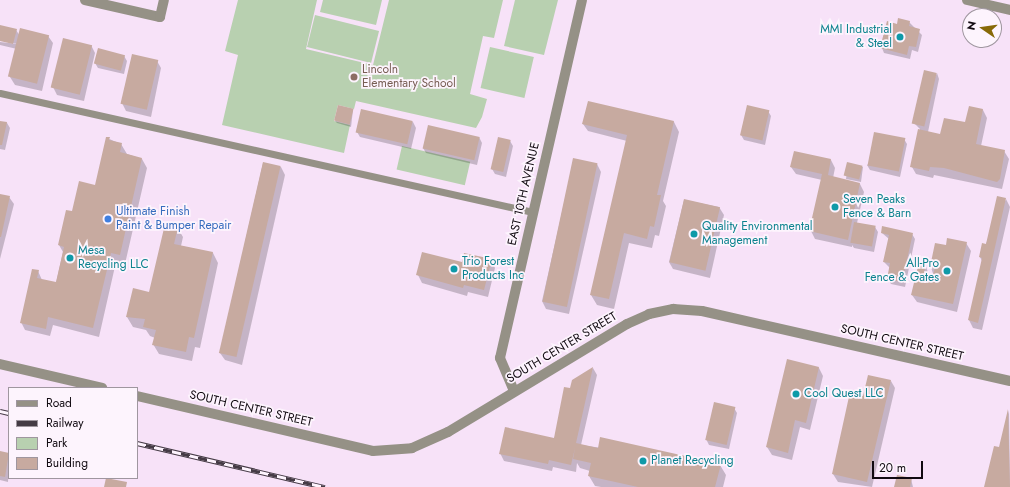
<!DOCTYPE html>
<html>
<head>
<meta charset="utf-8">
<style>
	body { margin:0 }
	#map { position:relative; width:1010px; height:487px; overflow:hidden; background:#f7e2f8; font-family:Jost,sans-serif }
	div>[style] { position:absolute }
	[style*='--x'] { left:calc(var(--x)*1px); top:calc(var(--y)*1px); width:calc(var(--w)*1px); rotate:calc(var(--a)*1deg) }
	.green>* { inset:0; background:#b8d0b0; transform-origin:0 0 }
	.shadow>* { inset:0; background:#0003 }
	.building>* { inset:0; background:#c7aaa0; transform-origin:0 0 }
	.lane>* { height:7px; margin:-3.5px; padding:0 3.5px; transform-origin:3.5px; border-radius:3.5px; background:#959186 }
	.street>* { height:10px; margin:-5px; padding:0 5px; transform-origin:5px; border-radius:5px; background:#959186 }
	.rail>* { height:4.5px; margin-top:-2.25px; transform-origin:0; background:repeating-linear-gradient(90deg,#fdf4fd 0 9px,#453b45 0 18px); box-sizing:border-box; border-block:1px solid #453b45 }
	.dots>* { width:11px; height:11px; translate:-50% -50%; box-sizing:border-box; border:2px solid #fdf4fd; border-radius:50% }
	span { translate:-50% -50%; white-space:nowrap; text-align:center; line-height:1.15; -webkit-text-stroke:3.5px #fdf4fd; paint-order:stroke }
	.culture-label { font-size:12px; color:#0d838f }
	.right { translate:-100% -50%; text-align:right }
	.left { translate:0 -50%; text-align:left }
	.education-label { font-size:12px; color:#785e54 }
	.street-label { font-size:12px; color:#110a11 }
	.shop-label { font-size:12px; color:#366cbe }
	.legend { position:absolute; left:8px; top:387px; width:130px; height:92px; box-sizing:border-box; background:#fdf4fd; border:1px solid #9f969f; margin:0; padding:5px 7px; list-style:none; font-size:12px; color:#110a11 }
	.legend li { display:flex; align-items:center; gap:8px; height:20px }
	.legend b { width:20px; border:1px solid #9f969f }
	.north { position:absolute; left:962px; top:8px; width:40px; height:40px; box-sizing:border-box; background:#fdf4fd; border:1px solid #9f969f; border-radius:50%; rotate:283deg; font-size:11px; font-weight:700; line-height:16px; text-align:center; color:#110a11 }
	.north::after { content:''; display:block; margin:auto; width:14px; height:18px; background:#886a08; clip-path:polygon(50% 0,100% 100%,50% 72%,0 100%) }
	.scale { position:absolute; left:872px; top:461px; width:51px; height:18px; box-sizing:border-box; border:2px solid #110a11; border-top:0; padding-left:5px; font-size:12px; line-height:14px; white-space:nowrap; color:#110a11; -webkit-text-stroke:3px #fdf4fd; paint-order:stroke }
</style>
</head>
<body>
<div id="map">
	<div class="green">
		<div style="clip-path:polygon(238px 0,317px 0,306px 49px,373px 65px,389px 0,503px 0,494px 38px,483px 36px,470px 94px,487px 99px,482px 117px,476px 128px,356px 101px,354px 109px,338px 105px,334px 121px,350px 125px,344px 153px,222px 125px,238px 55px,225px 51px)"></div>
		<div style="clip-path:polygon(323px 0,382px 0,376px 25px,320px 12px)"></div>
		<div style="clip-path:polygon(515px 0,558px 0,544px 55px,504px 46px)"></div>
		<div style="left:315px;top:15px;width:66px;height:33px;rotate:14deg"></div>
		<div style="left:490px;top:47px;width:45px;height:42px;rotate:13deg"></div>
		<div style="left:402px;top:146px;width:70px;height:24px;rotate:13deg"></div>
	</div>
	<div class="shadow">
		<div style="clip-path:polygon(909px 22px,922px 35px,918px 52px,912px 50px,910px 59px,884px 53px,882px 48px,898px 25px)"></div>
		<div style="clip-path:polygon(0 26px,16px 30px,20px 36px,48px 36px,53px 43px,42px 91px,15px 85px,10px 77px,17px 49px,0 45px,0 42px,18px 44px,0 40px)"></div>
		<div style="clip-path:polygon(91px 45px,95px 53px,84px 101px,57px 95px,53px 87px)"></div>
		<div style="clip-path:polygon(124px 56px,127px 61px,124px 74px,98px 68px,95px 63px)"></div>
		<div style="clip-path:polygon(157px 61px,161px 68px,151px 117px,126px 111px,122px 103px)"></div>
		<div style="clip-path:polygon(937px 73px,939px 79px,928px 132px,941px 135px,966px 123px,970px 107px,983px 110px,987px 118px,981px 146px,1004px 151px,1009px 159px,1002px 189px,934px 175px,933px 178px,916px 174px,912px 167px,920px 129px,914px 123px)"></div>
		<div style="clip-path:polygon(353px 110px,351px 127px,337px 123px,335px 121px)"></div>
		<div style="clip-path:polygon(768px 111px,771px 116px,765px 145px,744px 140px,741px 135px)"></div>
		<div style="clip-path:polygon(0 122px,7px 123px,10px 128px,5px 150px,0 149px)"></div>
		<div style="clip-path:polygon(413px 122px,416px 128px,411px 149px,360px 137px,357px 132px)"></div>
		<div style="clip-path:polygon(674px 122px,679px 132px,663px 201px,666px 206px,659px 236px,655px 235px,652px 248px,629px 243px,614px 309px,597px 305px,591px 295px,627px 141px,588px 131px,583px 124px)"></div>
		<div style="clip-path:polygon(479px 137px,482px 143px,477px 165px,426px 153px,423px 148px)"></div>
		<div style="clip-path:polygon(107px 138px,121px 144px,127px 154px,142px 159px,147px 168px,125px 264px,116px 262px,99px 337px,53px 325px,50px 336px,25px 330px,21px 322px,38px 271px,42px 280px,56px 283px,63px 252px,59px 245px,73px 212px,96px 188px)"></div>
		<div style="clip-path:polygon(904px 139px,907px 144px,900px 177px,870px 170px,867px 165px)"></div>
		<div style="clip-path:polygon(510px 141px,513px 146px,506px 177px,495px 174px,492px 169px)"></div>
		<div style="clip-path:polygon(574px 159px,597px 164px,601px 172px,569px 314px,546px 309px,542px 301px)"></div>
		<div style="clip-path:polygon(831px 160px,835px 168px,833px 178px,860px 184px,864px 192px,857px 223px,875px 227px,878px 232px,874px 252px,854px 248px,852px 245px,852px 247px,815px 239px,811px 231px,822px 180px,796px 174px,791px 167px)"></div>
		<div style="clip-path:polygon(263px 163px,281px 167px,285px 175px,242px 365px,225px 360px,220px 353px)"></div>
		<div style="clip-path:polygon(848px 163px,863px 167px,861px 182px,846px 179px)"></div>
		<div style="clip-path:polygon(0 195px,9px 197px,14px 204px,0 259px)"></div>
		<div style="clip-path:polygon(1006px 199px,1010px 207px,982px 330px,973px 328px,969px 320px,982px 261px,980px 257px)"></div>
		<div style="clip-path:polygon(684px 200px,719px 207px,724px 215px,710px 278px,673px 269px,669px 262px)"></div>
		<div style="clip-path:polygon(177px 227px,183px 237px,181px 246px,213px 253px,218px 263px,200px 348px,195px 347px,192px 361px,159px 354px,153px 344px,155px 338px,150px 336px,146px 330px,133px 327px,127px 317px,150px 293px)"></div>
		<div style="clip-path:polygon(882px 233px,912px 234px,915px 239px,905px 287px,891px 284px,888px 279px,890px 268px,884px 262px,889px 239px)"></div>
		<div style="clip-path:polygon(966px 243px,971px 251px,957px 312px,917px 302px,912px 295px,925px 264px,929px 275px,934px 277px,931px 267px,946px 246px)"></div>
		<div style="clip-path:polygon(491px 260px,495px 268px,488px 297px,468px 292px,467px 296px,422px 283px,418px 275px,463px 263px)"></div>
		<div style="clip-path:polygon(788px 360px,819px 368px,823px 376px,810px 430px,800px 427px,792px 460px,772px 455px,767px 447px)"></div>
		<div style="clip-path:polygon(593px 368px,597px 375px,581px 445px,720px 465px,726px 475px,723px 487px,601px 487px,595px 486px,589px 476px,590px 471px,580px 468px,577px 463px,576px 472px,553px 467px,552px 471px,504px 461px,500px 453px,554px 439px,571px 390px)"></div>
		<div style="clip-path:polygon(891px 381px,895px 388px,872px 487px,838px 482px,833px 474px,864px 397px)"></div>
		<div style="clip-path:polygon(734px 408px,737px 413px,729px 449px,709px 445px,706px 439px)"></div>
		<div style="clip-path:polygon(1009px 410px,1010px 487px,985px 487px,1000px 448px)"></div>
		<div style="clip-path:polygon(0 452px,9px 454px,8px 482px,0 480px)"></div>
		<div style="clip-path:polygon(911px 479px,913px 487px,895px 487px)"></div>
	</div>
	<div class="building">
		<div style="clip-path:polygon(898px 18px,910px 21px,909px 26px,920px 29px,916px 47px,909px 46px,907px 55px,880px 48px,887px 21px,897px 24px)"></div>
		<div style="clip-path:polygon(0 25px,17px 29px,13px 44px,0 41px)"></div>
		<div style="left:20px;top:28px;width:30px;height:50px;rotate:14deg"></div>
		<div style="left:63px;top:38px;width:30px;height:51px;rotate:14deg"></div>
		<div style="left:98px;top:48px;width:28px;height:16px;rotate:15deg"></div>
		<div style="left:132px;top:54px;width:27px;height:51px;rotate:13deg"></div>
		<div style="left:924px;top:70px;width:13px;height:55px;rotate:13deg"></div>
		<div style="clip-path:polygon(588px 101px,674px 121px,657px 195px,661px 195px,654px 227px,650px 226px,647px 239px,624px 233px,609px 299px,590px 295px,627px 135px,582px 124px)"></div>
		<div style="left:338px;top:105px;width:16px;height:16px;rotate:14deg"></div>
		<div style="left:747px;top:105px;width:23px;height:31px;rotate:13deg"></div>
		<div style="clip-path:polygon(969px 106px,983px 109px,976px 144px,1005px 150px,1000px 179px,997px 182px,944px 168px,930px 167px,929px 171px,910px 167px,918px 129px,940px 134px,944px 118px,965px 122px)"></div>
		<div style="left:361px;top:109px;width:53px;height:24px;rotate:13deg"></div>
		<div style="clip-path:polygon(0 121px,7px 122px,2px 145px,0 145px)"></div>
		<div style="left:428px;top:125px;width:53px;height:24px;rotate:13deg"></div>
		<div style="left:874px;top:132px;width:32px;height:34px;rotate:11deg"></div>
		<div style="clip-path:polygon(106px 137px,110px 137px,109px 140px,122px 143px,120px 152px,142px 158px,120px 255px,111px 253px,93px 328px,48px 317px,46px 329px,20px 323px,32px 269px,39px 270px,37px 278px,56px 282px,64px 247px,58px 245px,66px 210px,72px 211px,79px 181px,95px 185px)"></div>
		<div style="left:498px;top:137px;width:13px;height:33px;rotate:13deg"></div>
		<div style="clip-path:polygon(794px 151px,831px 159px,828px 175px,860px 183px,848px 240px,809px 231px,822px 174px,790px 167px)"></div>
		<div style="left:573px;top:158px;width:25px;height:147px;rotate:12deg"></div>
		<div style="left:263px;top:162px;width:18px;height:196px;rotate:13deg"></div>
		<div style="left:847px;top:162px;width:16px;height:14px;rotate:14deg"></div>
		<div style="clip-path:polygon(0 194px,10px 196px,1px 237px,0 237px)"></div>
		<div style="clip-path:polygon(997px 196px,1006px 198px,978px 323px,968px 320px,982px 258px,979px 257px,982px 243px,986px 244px)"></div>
		<div style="left:684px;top:199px;width:37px;height:65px;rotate:13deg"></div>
		<div style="left:854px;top:222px;width:22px;height:21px;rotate:10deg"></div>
		<div style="clip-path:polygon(165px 224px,178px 227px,174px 244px,213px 252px,194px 338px,189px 337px,186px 352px,152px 345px,156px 330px,143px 327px,145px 319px,126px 317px,133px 288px,149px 292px)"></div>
		<div style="clip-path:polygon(882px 226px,913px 233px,902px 282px,887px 279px,890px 263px,883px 262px,889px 235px,881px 233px)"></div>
		<div style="clip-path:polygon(947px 238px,967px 242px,953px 304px,911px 295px,919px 262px,926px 264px,924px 273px,933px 275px,935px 268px,930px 267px,935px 243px,946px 245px)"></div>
		<div style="clip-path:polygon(422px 252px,462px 262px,464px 253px,492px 259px,484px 290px,464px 285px,463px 288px,416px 275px)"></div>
		<div style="clip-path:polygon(787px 359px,819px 367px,806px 423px,795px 420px,788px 453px,766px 447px)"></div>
		<div style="clip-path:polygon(593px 367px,576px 443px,598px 448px,600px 437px,721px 464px,715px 487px,638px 487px,588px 476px,591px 463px,573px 459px,575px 448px,571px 465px,549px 460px,548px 464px,499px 454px,505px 427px,554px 438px,564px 387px,570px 388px,572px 380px)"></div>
		<div style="clip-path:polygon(868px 375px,891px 380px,867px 482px,832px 474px,850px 392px,863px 396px)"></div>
		<div style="left:714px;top:402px;width:22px;height:39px;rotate:13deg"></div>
		<div style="clip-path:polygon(1008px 409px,1010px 487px,984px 487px,994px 446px,999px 447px)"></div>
		<div style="clip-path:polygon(0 451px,9px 453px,5px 477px,0 476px)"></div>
		<div style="clip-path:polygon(897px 475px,912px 478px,910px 487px,894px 487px)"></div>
		<div style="clip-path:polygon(106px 478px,127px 482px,126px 487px,104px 487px)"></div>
	</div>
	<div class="lane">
		<div style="--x:0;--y:93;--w:546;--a:12.59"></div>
	</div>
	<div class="street">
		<div style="--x:85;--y:0;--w:77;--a:12.8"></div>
		<div style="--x:160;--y:17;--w:17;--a:-77"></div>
		<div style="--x:967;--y:0;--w:44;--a:13.1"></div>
		<div style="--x:0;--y:364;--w:105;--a:13.2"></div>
		<div style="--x:514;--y:391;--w:36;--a:-113"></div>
		<div style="--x:500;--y:358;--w:367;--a:-77.1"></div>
		<div style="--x:137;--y:396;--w:242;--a:13.1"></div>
		<div style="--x:373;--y:451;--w:39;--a:-4"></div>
		<div style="--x:412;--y:448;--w:39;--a:-24"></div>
		<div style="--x:448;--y:432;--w:209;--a:-31.1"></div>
		<div style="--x:627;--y:324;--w:24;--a:-24"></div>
		<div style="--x:649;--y:314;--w:25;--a:-12"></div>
		<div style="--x:673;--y:309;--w:29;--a:4"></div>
		<div style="--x:702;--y:311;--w:316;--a:12.8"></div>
	</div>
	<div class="rail">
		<div style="--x:0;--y:411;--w:9;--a:13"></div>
		<div style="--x:137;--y:443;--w:193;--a:13.2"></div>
	</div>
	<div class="dots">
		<div style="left:900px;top:37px;background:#0f9aa8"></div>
		<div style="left:354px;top:77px;background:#8d6e63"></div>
		<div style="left:835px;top:207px;background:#0f9aa8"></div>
		<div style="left:108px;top:219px;background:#3f7fe0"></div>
		<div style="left:694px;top:234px;background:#0f9aa8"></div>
		<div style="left:70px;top:258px;background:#0f9aa8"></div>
		<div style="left:454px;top:269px;background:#0f9aa8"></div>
		<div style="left:947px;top:271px;background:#0f9aa8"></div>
		<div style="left:796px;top:394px;background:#0f9aa8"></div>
		<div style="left:643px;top:461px;background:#0f9aa8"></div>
	</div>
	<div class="culture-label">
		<span class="right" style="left:892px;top:37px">MMI Industrial<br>&amp; Steel</span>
		<span class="left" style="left:843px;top:207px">Seven Peaks<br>Fence &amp; Barn</span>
		<span class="left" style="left:702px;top:234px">Quality Environmental<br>Management</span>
		<span class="left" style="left:78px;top:258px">Mesa<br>Recycling LLC</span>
		<span class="left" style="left:462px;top:269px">Trio Forest<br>Products Inc</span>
		<span class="right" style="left:939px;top:271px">All-Pro<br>Fence &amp; Gates</span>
		<span class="left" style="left:804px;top:394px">Cool Quest LLC</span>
		<span class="left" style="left:651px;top:461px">Planet Recycling</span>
	</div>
	<div class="education-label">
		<span class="left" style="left:362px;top:77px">Lincoln<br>Elementary School</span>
	</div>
	<div class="street-label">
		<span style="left:524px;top:194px;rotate:-77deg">EAST 10TH AVENUE</span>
		<span style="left:902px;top:343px;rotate:13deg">SOUTH CENTER STREET</span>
		<span style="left:562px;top:348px;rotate:-31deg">SOUTH CENTER STREET</span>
		<span style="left:251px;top:409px;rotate:13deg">SOUTH CENTER STREET</span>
	</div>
	<div class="shop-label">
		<span class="left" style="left:116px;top:219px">Ultimate Finish<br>Paint &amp; Bumper Repair</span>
	</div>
	<ul class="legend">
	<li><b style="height:5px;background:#959186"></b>Road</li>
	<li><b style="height:5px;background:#453b45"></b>Railway</li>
	<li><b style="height:11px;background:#b8d0b0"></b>Park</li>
	<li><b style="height:11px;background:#c7aaa0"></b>Building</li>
	</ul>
	<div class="north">N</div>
	<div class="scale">20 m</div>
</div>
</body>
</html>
